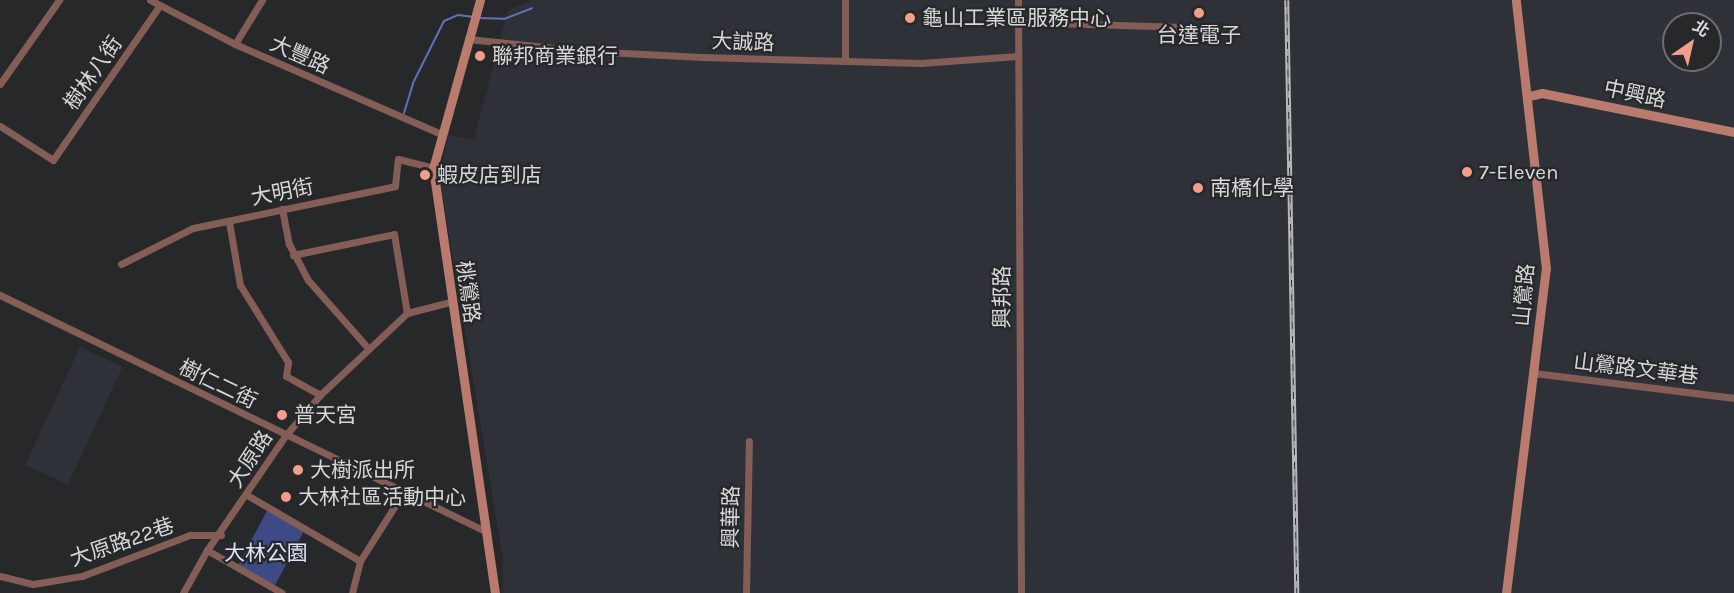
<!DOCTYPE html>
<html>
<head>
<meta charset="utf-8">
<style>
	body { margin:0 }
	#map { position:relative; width:1734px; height:593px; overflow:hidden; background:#27282a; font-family:Karla,"Noto Sans TC",sans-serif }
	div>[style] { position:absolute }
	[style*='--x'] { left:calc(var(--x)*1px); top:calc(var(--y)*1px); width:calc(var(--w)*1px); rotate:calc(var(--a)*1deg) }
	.built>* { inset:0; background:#2f3139; transform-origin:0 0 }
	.green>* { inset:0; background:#3d4a86; transform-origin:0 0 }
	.stream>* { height:2px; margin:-1px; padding:0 1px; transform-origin:1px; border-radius:1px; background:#6071bb }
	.street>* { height:7px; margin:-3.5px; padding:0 3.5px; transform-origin:3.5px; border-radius:3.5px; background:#845e56 }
	.secondary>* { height:9px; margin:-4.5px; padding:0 4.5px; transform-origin:4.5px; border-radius:4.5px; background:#b87b6e }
	.rail>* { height:4.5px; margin-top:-2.25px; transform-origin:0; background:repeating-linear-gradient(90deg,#27282a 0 7px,#b7b7b9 0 14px); box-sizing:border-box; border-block:2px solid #b7b7b9 }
	.dots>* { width:16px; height:16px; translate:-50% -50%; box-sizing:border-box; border:3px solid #27282a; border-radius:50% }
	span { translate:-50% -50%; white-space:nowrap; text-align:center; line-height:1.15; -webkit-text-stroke:4.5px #27282a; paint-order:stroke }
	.poi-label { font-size:21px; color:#d7d7d9 }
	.left { translate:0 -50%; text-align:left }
	.street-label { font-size:21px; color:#d7d7d9 }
	.park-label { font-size:21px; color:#dde4f8 }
	.north { position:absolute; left:1662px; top:12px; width:60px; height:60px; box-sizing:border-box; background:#27282a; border:2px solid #6d6e70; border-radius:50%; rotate:34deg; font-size:16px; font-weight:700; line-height:24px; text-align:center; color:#d7d7d9 }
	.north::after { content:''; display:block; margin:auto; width:21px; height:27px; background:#f49d8b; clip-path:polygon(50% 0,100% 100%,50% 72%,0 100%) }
</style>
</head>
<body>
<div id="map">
	<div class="built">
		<div style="clip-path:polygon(evenodd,533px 0,1734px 0,1734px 593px,502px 593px,503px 559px,440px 179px,448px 135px,474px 139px,508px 10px,533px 0,1674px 24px,1710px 24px,1710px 60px,1674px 60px,1674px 24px)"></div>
		<div style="left:80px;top:347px;width:47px;height:130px;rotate:25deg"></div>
	</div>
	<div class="green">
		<div style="left:268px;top:509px;width:42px;height:64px;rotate:28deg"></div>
	</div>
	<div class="stream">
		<div style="--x:479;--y:18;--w:25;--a:2"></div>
		<div style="--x:504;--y:19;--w:30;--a:-21"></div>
		<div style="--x:404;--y:113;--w:31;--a:-73"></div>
		<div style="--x:413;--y:83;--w:69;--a:-63.4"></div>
		<div style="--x:444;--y:21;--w:15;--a:-23"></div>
		<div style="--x:458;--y:15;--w:16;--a:7"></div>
	</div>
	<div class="street">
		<div style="--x:150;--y:0;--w:96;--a:27.4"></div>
		<div style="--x:235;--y:44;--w:225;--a:23.6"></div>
		<div style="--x:845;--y:0;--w:61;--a:90"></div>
		<div style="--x:1018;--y:0;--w:593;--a:89.71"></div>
		<div style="--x:1018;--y:22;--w:198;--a:1.7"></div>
		<div style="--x:468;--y:39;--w:118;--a:5.9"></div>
		<div style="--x:585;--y:51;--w:117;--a:2.9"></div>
		<div style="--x:702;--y:57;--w:219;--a:1.6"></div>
		<div style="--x:921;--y:63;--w:97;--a:-4.1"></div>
		<div style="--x:235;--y:44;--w:52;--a:-58.5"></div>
		<div style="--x:0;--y:84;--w:103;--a:-54.9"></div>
		<div style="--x:0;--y:126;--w:63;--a:32.7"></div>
		<div style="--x:53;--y:160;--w:188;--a:-55.4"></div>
		<div style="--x:282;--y:209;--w:36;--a:79"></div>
		<div style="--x:289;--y:244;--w:41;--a:62.2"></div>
		<div style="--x:308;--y:280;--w:91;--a:48.6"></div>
		<div style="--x:229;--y:222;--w:64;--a:80.1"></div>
		<div style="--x:240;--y:285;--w:91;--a:58.1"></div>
		<div style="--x:288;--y:362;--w:14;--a:98"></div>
		<div style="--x:286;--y:376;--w:39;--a:29"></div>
		<div style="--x:293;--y:255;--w:103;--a:-11.7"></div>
		<div style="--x:394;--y:234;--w:80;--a:80.7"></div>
		<div style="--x:121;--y:264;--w:80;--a:-26.6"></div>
		<div style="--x:193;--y:228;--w:206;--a:-11.7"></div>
		<div style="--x:395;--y:186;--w:27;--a:-84"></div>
		<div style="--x:398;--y:159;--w:36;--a:14"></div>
		<div style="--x:0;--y:295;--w:542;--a:25.95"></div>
		<div style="--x:1534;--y:373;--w:202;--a:7.1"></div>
		<div style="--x:247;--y:495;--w:131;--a:30.3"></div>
		<div style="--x:207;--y:550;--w:86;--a:29.8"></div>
		<div style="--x:0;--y:576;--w:34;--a:14"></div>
		<div style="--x:33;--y:584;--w:50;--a:-9.3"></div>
		<div style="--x:82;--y:576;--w:116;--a:-20.8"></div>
		<div style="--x:190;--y:535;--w:31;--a:0"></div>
		<div style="--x:183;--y:593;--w:49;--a:-60.8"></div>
		<div style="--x:207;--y:550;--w:138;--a:-55.6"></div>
		<div style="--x:285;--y:436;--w:54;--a:-49.5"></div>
		<div style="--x:320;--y:395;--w:120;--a:-43.3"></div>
		<div style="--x:407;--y:313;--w:44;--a:-14.3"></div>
		<div style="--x:352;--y:593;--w:33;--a:-76"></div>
		<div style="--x:360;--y:561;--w:80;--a:-57.7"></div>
		<div style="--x:746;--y:593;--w:152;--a:-88.9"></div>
	</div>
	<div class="secondary">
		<div style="--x:480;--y:0;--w:174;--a:105.6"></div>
		<div style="--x:433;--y:168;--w:429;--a:81.7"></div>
		<div style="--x:1529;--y:96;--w:13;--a:-13"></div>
		<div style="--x:1542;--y:93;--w:196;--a:11.5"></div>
		<div style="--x:1506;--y:593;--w:326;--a:-83"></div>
		<div style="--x:1546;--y:269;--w:271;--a:-96.4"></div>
	</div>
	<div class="rail">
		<div style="--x:1287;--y:0;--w:593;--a:89.03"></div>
	</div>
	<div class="dots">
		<div style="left:1199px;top:13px;background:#f49d8b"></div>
		<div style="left:910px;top:18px;background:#f49d8b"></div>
		<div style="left:480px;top:56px;background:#f49d8b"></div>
		<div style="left:1467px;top:172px;background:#f49d8b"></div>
		<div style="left:425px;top:175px;background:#f49d8b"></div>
		<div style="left:1198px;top:188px;background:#f49d8b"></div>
		<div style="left:282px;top:415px;background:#f49d8b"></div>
		<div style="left:298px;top:470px;background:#f49d8b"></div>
		<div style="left:286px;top:497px;background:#f49d8b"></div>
	</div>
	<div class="poi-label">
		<span class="left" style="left:922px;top:18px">龜山工業區服務中心</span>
		<span style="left:1199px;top:35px">台達電子</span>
		<span class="left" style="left:492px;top:56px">聯邦商業銀行</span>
		<span class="left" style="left:1479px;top:172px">7-Eleven</span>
		<span class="left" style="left:437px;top:175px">蝦皮店到店</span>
		<span class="left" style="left:1210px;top:188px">南橋化學</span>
		<span class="left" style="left:294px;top:415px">普天宮</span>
		<span class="left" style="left:310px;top:470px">大樹派出所</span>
		<span class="left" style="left:298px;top:497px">大林社區活動中心</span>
	</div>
	<div class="street-label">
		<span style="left:743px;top:42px;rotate:2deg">大誠路</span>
		<span style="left:300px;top:55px;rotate:24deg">大豐路</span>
		<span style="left:93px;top:73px;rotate:-55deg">樹林八街</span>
		<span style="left:1635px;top:94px;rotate:12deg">中興路</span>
		<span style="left:282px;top:192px;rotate:-11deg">大明街</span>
		<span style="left:468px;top:292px;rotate:82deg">桃鶯路</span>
		<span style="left:1524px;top:295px;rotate:-85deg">山鶯路</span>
		<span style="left:1002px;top:297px;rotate:-90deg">興邦路</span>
		<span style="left:1636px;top:369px;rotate:7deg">山鶯路文華巷</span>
		<span style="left:218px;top:384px;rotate:26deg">樹仁二街</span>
		<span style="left:250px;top:459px;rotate:-57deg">大原路</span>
		<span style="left:731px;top:517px;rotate:-89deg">興華路</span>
		<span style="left:122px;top:542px;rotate:-19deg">大原路22巷</span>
	</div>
	<div class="park-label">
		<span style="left:266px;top:553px">大林公園</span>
	</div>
	<div class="north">北</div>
</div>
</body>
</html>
